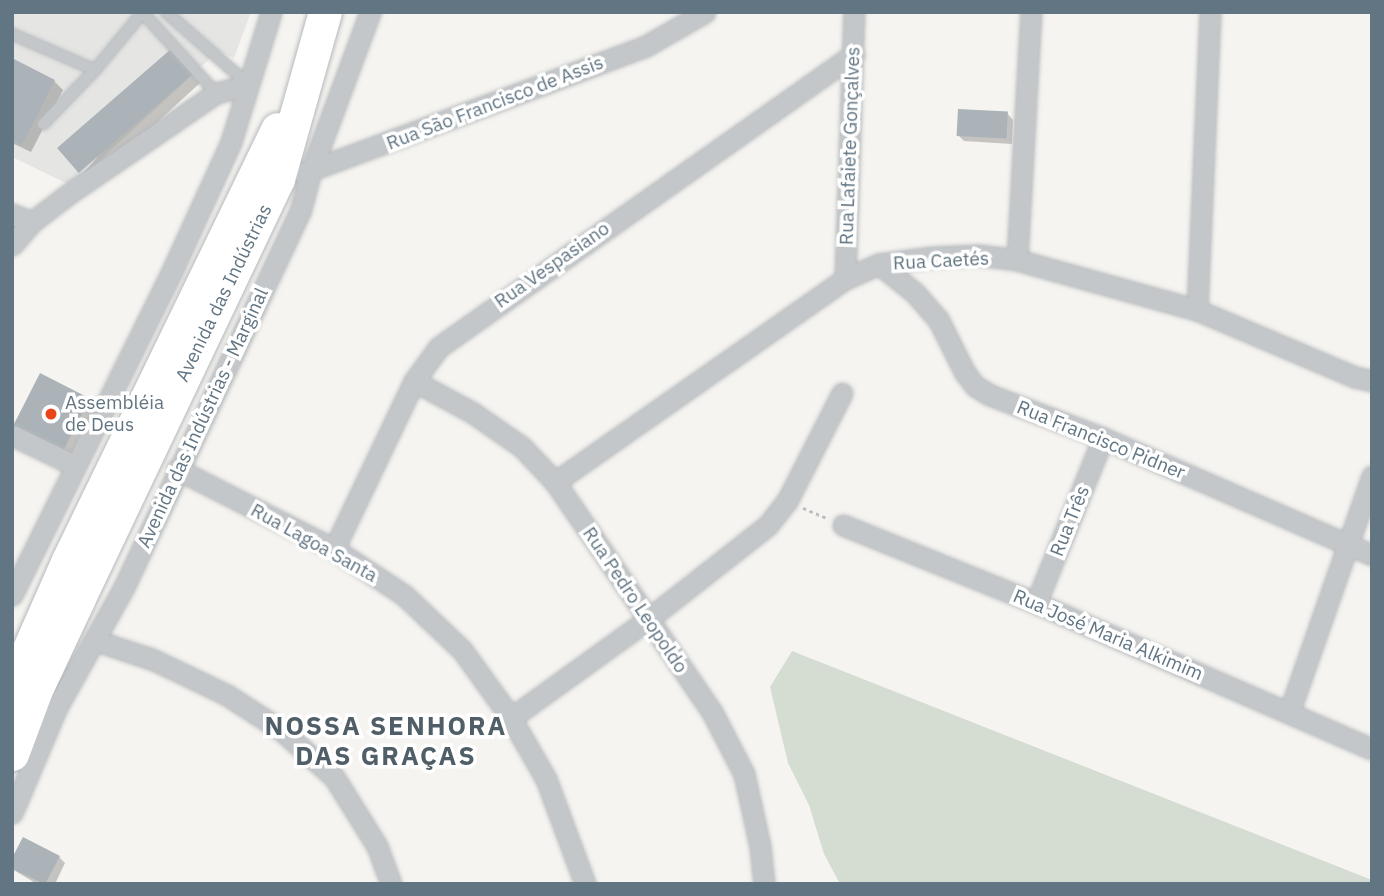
<!DOCTYPE html>
<html>
<head>
<meta charset="utf-8">
<style>
	body { margin:0 }
	#map { position:relative; width:1384px; height:896px; overflow:hidden; background:#f5f4f0; font-family:"IBM Plex Sans",sans-serif }
	div>[style] { position:absolute }
	[style*='--x'] { left:calc(var(--x)*1px); top:calc(var(--y)*1px); width:calc(var(--w)*1px); rotate:calc(var(--a)*1deg) }
	.built>* { inset:0; background:#e5e6e4 }
	.green>* { inset:0; background:#d5dcd1 }
	.shadow>* { inset:0; background:#0003 }
	.building>* { inset:0; background:#abb3b8; transform-origin:0 0 }
	.path>* { height:2.5px; margin-top:-1.25px; transform-origin:0; background:repeating-linear-gradient(90deg,#bdbfc1 0 3.5px,transparent 0 7px) }
	.roads { filter:drop-shadow(0 0 2px #b6b9bc) drop-shadow(0 0 2px #b6b9bc) }
	.service>* { height:10px; margin:-5px; padding:0 5px; transform-origin:5px; border-radius:5px; background:#c4c7ca }
	.minor>* { height:19px; margin:-9.5px; padding:0 9.5px; transform-origin:9.5px; border-radius:9.5px; background:#c4c7ca }
	.trunk>* { height:33px; margin:-16.5px; padding:0 16.5px; transform-origin:16.5px; border-radius:16.5px; background:#fff }
	.dots>* { width:19px; height:19px; translate:-50% -50%; box-sizing:border-box; border:4px solid #fff; border-radius:50% }
	span { translate:-50% -50%; white-space:nowrap; text-align:center; line-height:1.15; -webkit-text-stroke:7px #fff; paint-order:stroke }
	.street-label { font-size:19px; color:#627583 }
	.poi-label { font-size:19px; color:#627583 }
	.left { translate:0 -50%; text-align:left }
	.district-label { font-size:26px; color:#505e67; font-weight:700; letter-spacing:2px }
	.frame { position:absolute; inset:0; border:14px solid #627583; pointer-events:none }
</style>
</head>
<body>
<div id="map">
	<div class="built">
		<div style="clip-path:polygon(12px 12px,251px 12px,234px 58px,218px 51px,72px 186px,12px 157px)"></div>
	</div>
	<div class="green">
		<div style="clip-path:polygon(792px 651px,1372px 880px,1372px 884px,840px 884px,824px 854px,809px 805px,788px 763px,770px 687px)"></div>
	</div>
	<div class="shadow">
		<div style="clip-path:polygon(12px 60px,54px 81px,63px 90px,31px 152px,12px 143px)"></div>
		<div style="clip-path:polygon(179px 60px,200px 83px,92px 182px,83px 174px)"></div>
		<div style="clip-path:polygon(1007px 113px,1013px 120px,1012px 144px,964px 141px,958px 135px)"></div>
		<div style="clip-path:polygon(89px 400px,95px 406px,68px 461px,13px 430px)"></div>
		<div style="clip-path:polygon(59px 857px,65px 863px,55px 884px,37px 884px,12px 869px,12px 862px)"></div>
	</div>
	<div class="building">
		<div style="left:171px;top:49px;width:33px;height:151px;rotate:49deg"></div>
		<div style="clip-path:polygon(12px 58px,55px 80px,22px 145px,12px 140px)"></div>
		<div style="left:958px;top:109px;width:50px;height:27px;rotate:3deg"></div>
		<div style="left:40px;top:373px;width:56px;height:62px;rotate:27deg"></div>
		<div style="clip-path:polygon(23px 837px,60px 856px,45px 884px,12px 869px,12px 858px)"></div>
	</div>
	<div class="path">
		<div style="--x:803;--y:508;--w:28;--a:23"></div>
	</div>
	<div class="roads">
		<div class="service">
			<div style="--x:166;--y:12;--w:109;--a:41.3"></div>
			<div style="--x:143;--y:13;--w:108;--a:47.6"></div>
			<div style="--x:12;--y:34;--w:90;--a:23.4"></div>
			<div style="--x:95;--y:70;--w:75;--a:-50.4"></div>
			<div style="--x:43;--y:124;--w:75;--a:-46.1"></div>
		</div>
		<div class="minor">
			<div style="--x:303;--y:173;--w:364;--a:-20.3"></div>
			<div style="--x:644;--y:47;--w:70;--a:-29.8"></div>
			<div style="--x:12;--y:214;--w:22;--a:22"></div>
			<div style="--x:12;--y:245;--w:30;--a:-49"></div>
			<div style="--x:32;--y:222;--w:44;--a:-37.6"></div>
			<div style="--x:67;--y:195;--w:122;--a:-34.3"></div>
			<div style="--x:168;--y:126;--w:58;--a:-34.5"></div>
			<div style="--x:216;--y:93;--w:33;--a:-14"></div>
			<div style="--x:1017;--y:260;--w:248;--a:-86.8"></div>
			<div style="--x:879;--y:264;--w:46;--a:38.9"></div>
			<div style="--x:915;--y:293;--w:35;--a:49"></div>
			<div style="--x:938;--y:319;--w:60;--a:63.4"></div>
			<div style="--x:965;--y:373;--w:16;--a:52"></div>
			<div style="--x:975;--y:386;--w:17;--a:31"></div>
			<div style="--x:990;--y:395;--w:121;--a:20.8"></div>
			<div style="--x:1103;--y:438;--w:293;--a:23.5"></div>
			<div style="--x:845;--y:279;--w:267;--a:-88.1"></div>
			<div style="--x:1197;--y:310;--w:298;--a:-87.5"></div>
			<div style="--x:414;--y:381;--w:67;--a:28.5"></div>
			<div style="--x:473;--y:413;--w:60;--a:34.8"></div>
			<div style="--x:522;--y:447;--w:48;--a:46.7"></div>
			<div style="--x:555;--y:482;--w:278;--a:55.7"></div>
			<div style="--x:712;--y:712;--w:70;--a:62.7"></div>
			<div style="--x:744;--y:774;--w:74;--a:77.5"></div>
			<div style="--x:760;--y:846;--w:38;--a:84"></div>
			<div style="--x:12;--y:435;--w:69;--a:25.8"></div>
			<div style="--x:177;--y:469;--w:176;--a:27"></div>
			<div style="--x:334;--y:549;--w:84;--a:33.3"></div>
			<div style="--x:404;--y:595;--w:80;--a:43.5"></div>
			<div style="--x:462;--y:650;--w:84;--a:54.2"></div>
			<div style="--x:511;--y:718;--w:70;--a:60.2"></div>
			<div style="--x:546;--y:779;--w:112;--a:69.6"></div>
			<div style="--x:555;--y:482;--w:354;--a:-35"></div>
			<div style="--x:845;--y:279;--w:37;--a:-24"></div>
			<div style="--x:879;--y:264;--w:54;--a:-7.4"></div>
			<div style="--x:933;--y:257;--w:45;--a:-2.5"></div>
			<div style="--x:978;--y:255;--w:39;--a:7"></div>
			<div style="--x:1017;--y:260;--w:187;--a:15.5"></div>
			<div style="--x:1197;--y:310;--w:172;--a:23"></div>
			<div style="--x:1355;--y:377;--w:17;--a:13"></div>
			<div style="--x:843;--y:525;--w:208;--a:22"></div>
			<div style="--x:1036;--y:603;--w:366;--a:23.5"></div>
			<div style="--x:334;--y:549;--w:186;--a:-64.5"></div>
			<div style="--x:414;--y:381;--w:42;--a:-53.7"></div>
			<div style="--x:439;--y:347;--w:508;--a:-35.22"></div>
			<div style="--x:12;--y:595;--w:361;--a:-63.7"></div>
			<div style="--x:172;--y:271;--w:142;--a:-65.4"></div>
			<div style="--x:231;--y:142;--w:136;--a:-72.9"></div>
			<div style="--x:1036;--y:603;--w:178;--a:-67.9"></div>
			<div style="--x:94;--y:640;--w:63;--a:18.4"></div>
			<div style="--x:154;--y:660;--w:81;--a:25.6"></div>
			<div style="--x:227;--y:695;--w:64;--a:32.9"></div>
			<div style="--x:281;--y:730;--w:71;--a:41.6"></div>
			<div style="--x:334;--y:777;--w:81;--a:58.1"></div>
			<div style="--x:377;--y:846;--w:40;--a:69.8"></div>
			<div style="--x:1289;--y:713;--w:251;--a:-70.7"></div>
			<div style="--x:511;--y:718;--w:168;--a:-35.8"></div>
			<div style="--x:647;--y:620;--w:154;--a:-38.1"></div>
			<div style="--x:768;--y:525;--w:31;--a:-52"></div>
			<div style="--x:787;--y:501;--w:121;--a:-63"></div>
			<div style="--x:12;--y:813;--w:115;--a:-67"></div>
			<div style="--x:57;--y:707;--w:137;--a:-60.8"></div>
			<div style="--x:124;--y:587;--w:414;--a:-64.9"></div>
			<div style="--x:300;--y:212;--w:42;--a:-75"></div>
			<div style="--x:311;--y:171;--w:170;--a:-69.6"></div>
		</div>
		<div class="trunk">
			<div style="--x:12;--y:687;--w:139;--a:-66.2"></div>
			<div style="--x:68;--y:560;--w:479;--a:-64.1"></div>
			<div style="--x:12;--y:754;--w:66;--a:-69.6"></div>
			<div style="--x:35;--y:692;--w:102;--a:-64.9"></div>
			<div style="--x:78;--y:600;--w:466;--a:-64.6"></div>
			<div style="--x:278;--y:179;--w:173;--a:-74.3"></div>
		</div>
	</div>
	<div class="dots">
		<div style="left:51px;top:414px;background:#ea441a"></div>
	</div>
	<div class="street-label">
		<span style="left:495px;top:103px;rotate:-21deg">Rua São Francisco de Assis</span>
		<span style="left:850px;top:146px;rotate:-88deg">Rua Lafaiete Gonçalves</span>
		<span style="left:941px;top:261px;rotate:-3deg">Rua Caetés</span>
		<span style="left:552px;top:265px;rotate:-35deg">Rua Vespasiano</span>
		<span style="left:224px;top:293px;rotate:-64deg">Avenida das Indústrias</span>
		<span style="left:203px;top:418px;rotate:-65deg">Avenida das Indústrias - Marginal</span>
		<span style="left:1101px;top:440px;rotate:22deg">Rua Francisco Pidner</span>
		<span style="left:1070px;top:521px;rotate:-68deg">Rua Três</span>
		<span style="left:314px;top:543px;rotate:29deg">Rua Lagoa Santa</span>
		<span style="left:635px;top:600px;rotate:56deg">Rua Pedro Leopoldo</span>
		<span style="left:1108px;top:635px;rotate:23deg">Rua José Maria Alkimim</span>
	</div>
	<div class="poi-label">
		<span class="left" style="left:65px;top:414px">Assembléia<br>de Deus</span>
	</div>
	<div class="district-label">
		<span style="left:386px;top:741px">NOSSA SENHORA<br>DAS GRAÇAS</span>
	</div>
	<div class="frame"></div>
</div>
</body>
</html>
